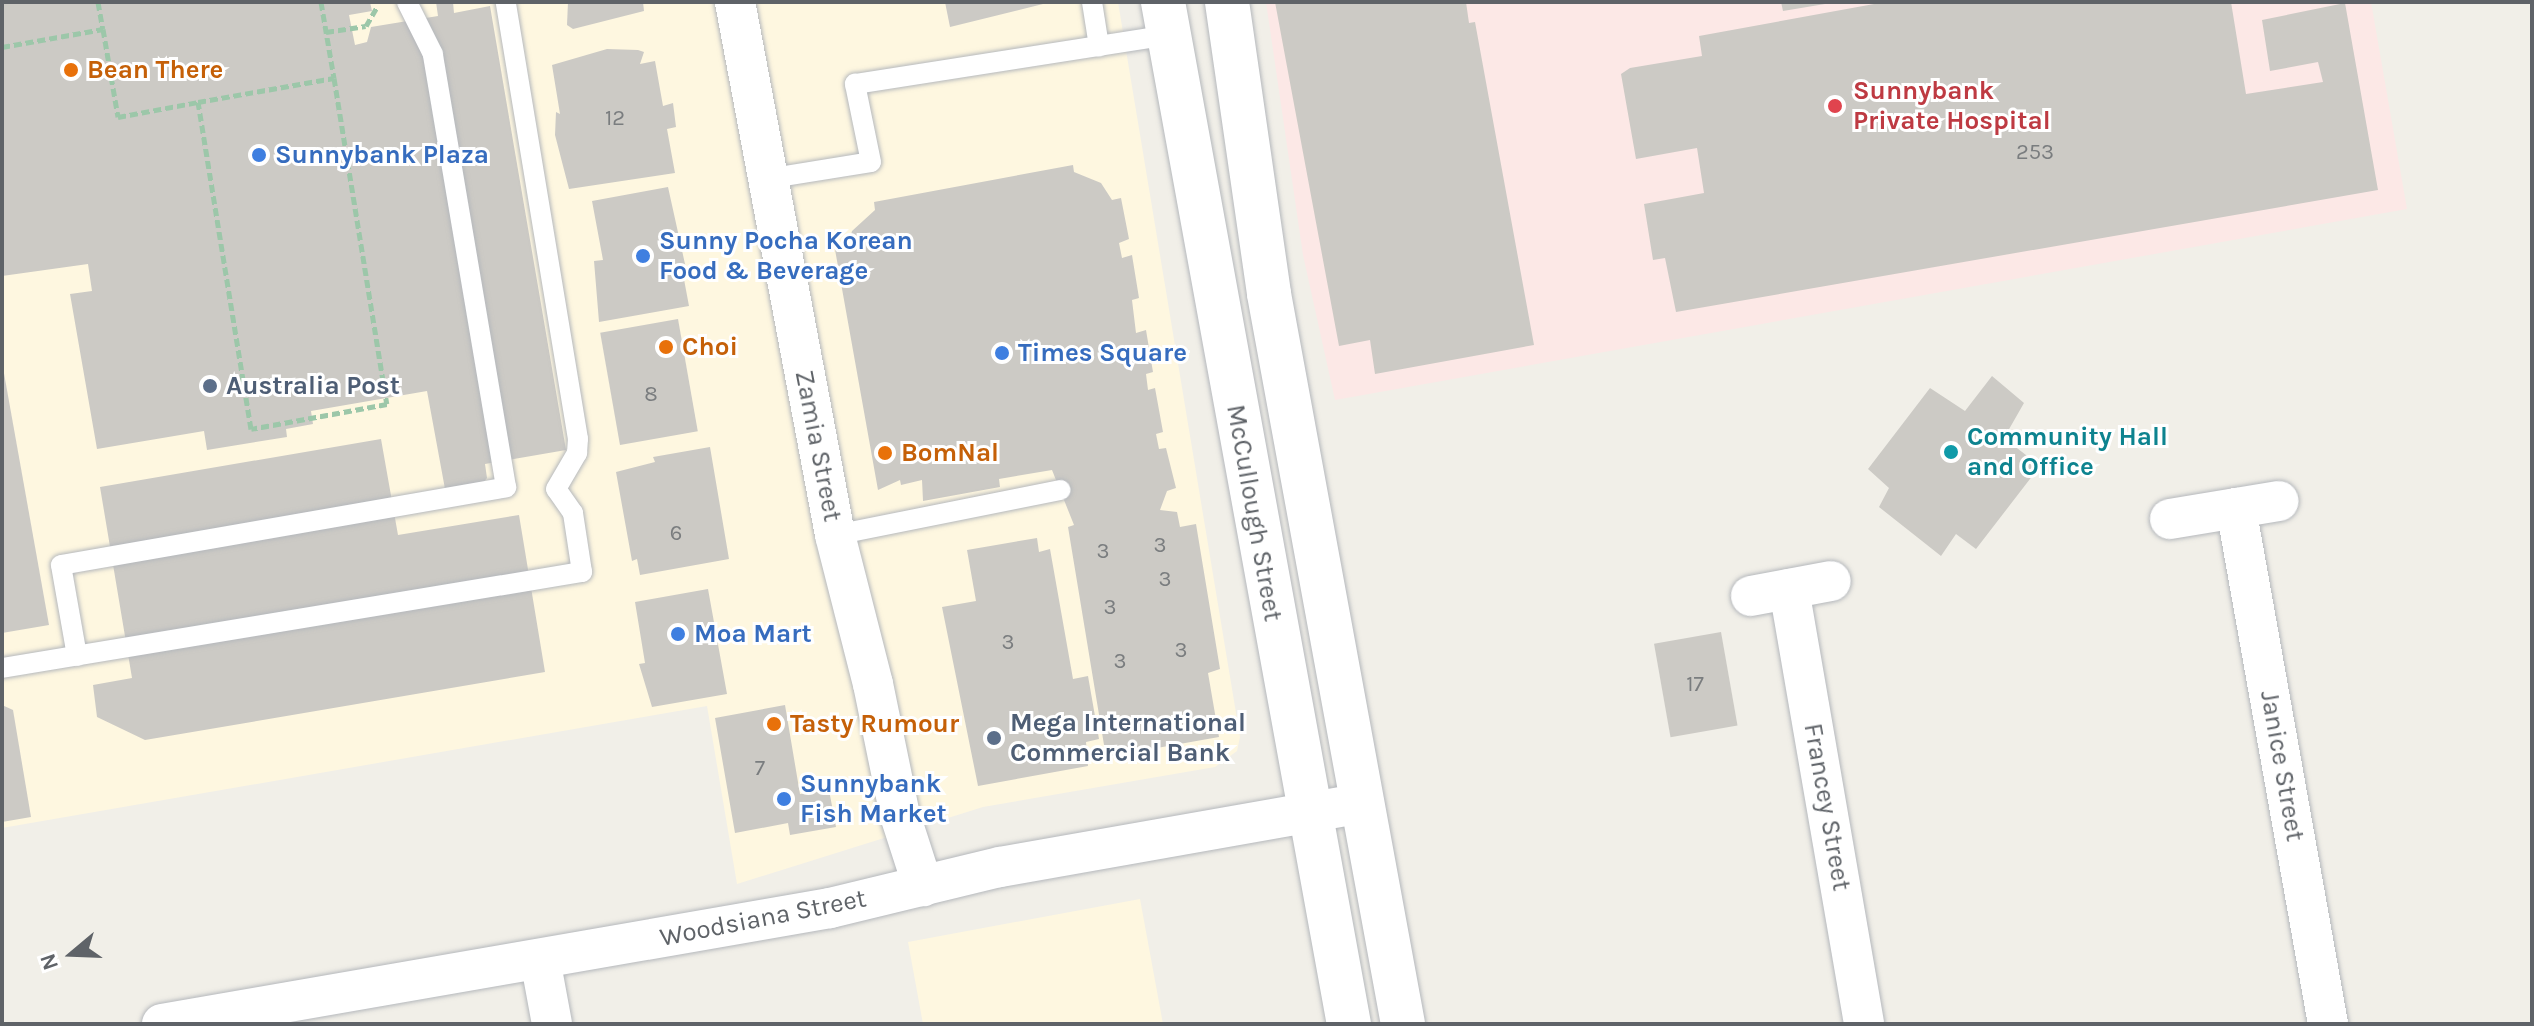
<!DOCTYPE html>
<html>
<head>
<meta charset="utf-8">
<style>
	body { margin:0 }
	#map { position:relative; width:2534px; height:1026px; overflow:hidden; background:#f1efe8; font-family:Karla,sans-serif }
	div>[style] { position:absolute }
	[style*='--x'] { left:calc(var(--x)*1px); top:calc(var(--y)*1px); width:calc(var(--w)*1px); rotate:calc(var(--a)*1deg) }
	.commercial>* { inset:0; background:#fef7e0 }
	.medical>* { inset:0; background:#fce8e6 }
	.building>* { inset:0; background:#cccac5; transform-origin:0 0 }
	.path>* { height:5px; margin-top:-2.5px; transform-origin:0; background:repeating-linear-gradient(90deg,#9cc7a9 0 8px,transparent 0 12px) }
	.roads { filter:drop-shadow(0 0 2px #b5b8bc) drop-shadow(0 0 2px #b5b8bc) }
	.service>* { height:20px; margin:-10px; padding:0 10px; transform-origin:10px; border-radius:10px; background:#fff }
	.minor>* { height:40px; margin:-20px; padding:0 20px; transform-origin:20px; border-radius:20px; background:#fff }
	.secondary>* { height:44px; margin:-22px; padding:0 22px; transform-origin:22px; border-radius:22px; background:#fff }
	.dots>* { width:22px; height:22px; translate:-50% -50%; box-sizing:border-box; border:4px solid #fff; border-radius:50% }
	span { translate:-50% -50%; white-space:nowrap; text-align:center; line-height:1.15; -webkit-text-stroke:6px #fff; paint-order:stroke }
	.number-label { font-size:22px; color:#7a7d7f }
	.number-label span { -webkit-text-stroke-width:0 }
	.food-label { font-size:26px; color:#c56008; font-weight:700 }
	.left { translate:0 -50%; text-align:left }
	.health-label { font-size:26px; color:#be3a42; font-weight:700 }
	.shop-label { font-size:26px; color:#366cbe; font-weight:700 }
	.service-label { font-size:26px; color:#4e5e75; font-weight:700 }
	.culture-label { font-size:26px; color:#0d838f; font-weight:700 }
	.street-label { font-size:26px; color:#5f6368 }
	.frame { position:absolute; inset:0; border:4px solid #5f6368; pointer-events:none }
	.north { position:absolute; left:32px; top:914px; width:80px; height:80px; -webkit-text-stroke:6px #fff; paint-order:stroke; rotate:251deg; font-size:22px; font-weight:700; line-height:32px; text-align:center; color:#5f6368 }
	.north::after { content:''; display:block; margin:auto; width:28px; height:36px; background:#5f6368; clip-path:polygon(50% 0,100% 100%,50% 72%,0 100%) }
</style>
</head>
<body>
<div id="map">
	<div class="commercial">
		<div style="clip-path:polygon(2px 2px,1118px 2px,1240px 737px,1237px 751px,1215px 767px,983px 807px,737px 884px,707px 706px,2px 828px)"></div>
		<div style="clip-path:polygon(1140px 899px,1163px 1024px,923px 1024px,908px 942px)"></div>
	</div>
	<div class="medical">
		<div style="clip-path:polygon(1266px 2px,2371px 2px,2407px 209px,1335px 400px,1303px 255px)"></div>
	</div>
	<div class="building">
		<div style="clip-path:polygon(2px 2px,370px 2px,372px 11px,349px 15px,355px 45px,367px 42px,371px 27px,438px 16px,436px 2px,453px 2px,454px 13px,490px 6px,566px 450px,485px 464px,487px 478px,482px 484px,445px 489px,427px 391px,311px 411px,313px 424px,286px 429px,287px 437px,207px 450px,204px 431px,97px 449px,70px 294px,92px 291px,88px 264px,2px 276px)"></div>
		<div style="clip-path:polygon(568px 2px,643px 2px,644px 11px,573px 29px,567px 25px)"></div>
		<div style="clip-path:polygon(945px 2px,1047px 2px,1047px 3px,950px 27px)"></div>
		<div style="clip-path:polygon(1275px 2px,1466px 2px,1469px 23px,1475px 22px,1534px 345px,1375px 374px,1370px 340px,1339px 346px)"></div>
		<div style="clip-path:polygon(1781px 2px,1825px 2px,1825px 4px,1783px 11px)"></div>
		<div style="clip-path:polygon(1885px 2px,2231px 2px,2246px 94px,2323px 82px,2318px 62px,2270px 71px,2262px 20px,2345px 3px,2378px 190px,1676px 312px,1665px 258px,1653px 260px,1644px 204px,1704px 193px,1697px 148px,1636px 159px,1621px 74px,1630px 68px,1702px 56px,1699px 36px)"></div>
		<div style="clip-path:polygon(607px 49px,638px 50px,644px 52px,640px 64px,655px 61px,663px 106px,673px 103px,676px 127px,667px 129px,675px 173px,569px 189px,555px 135px,556px 112px,560px 114px,552px 65px)"></div>
		<div style="clip-path:polygon(1073px 165px,1074px 172px,1101px 183px,1112px 200px,1121px 198px,1129px 239px,1119px 243px,1122px 258px,1132px 255px,1139px 298px,1132px 300px,1136px 333px,1146px 330px,1153px 372px,1146px 374px,1148px 390px,1155px 388px,1163px 432px,1156px 434px,1159px 449px,1166px 448px,1176px 488px,1167px 491px,1160px 510px,1177px 512px,1180px 527px,1196px 524px,1220px 669px,1208px 673px,1219px 737px,1106px 757px,1068px 527px,1074px 525px,1052px 470px,999px 479px,1000px 487px,923px 501px,922px 480px,901px 485px,900px 480px,878px 490px,834px 244px,849px 243px,852px 231px,875px 210px,874px 202px)"></div>
		<div style="clip-path:polygon(668px 187px,687px 273px,683px 274px,689px 306px,599px 322px,594px 261px,603px 260px,592px 201px)"></div>
		<div style="left:678px;top:319px;width:114px;height:79px;rotate:80deg"></div>
		<div style="clip-path:polygon(2px 362px,49px 625px,2px 633px)"></div>
		<div style="clip-path:polygon(1992px 376px,2024px 403px,2004px 438px,2040px 466px,1976px 549px,1956px 534px,1941px 556px,1879px 507px,1889px 488px,1868px 469px,1930px 388px,1965px 411px)"></div>
		<div style="clip-path:polygon(381px 439px,398px 535px,519px 515px,545px 672px,145px 740px,97px 717px,93px 685px,132px 678px,100px 487px)"></div>
		<div style="clip-path:polygon(710px 447px,729px 559px,640px 575px,637px 559px,632px 561px,616px 472px,655px 462px,653px 457px)"></div>
		<div style="clip-path:polygon(1037px 538px,1039px 552px,1050px 549px,1073px 679px,1088px 676px,1099px 739px,1086px 742px,1088px 766px,978px 786px,942px 607px,976px 601px,967px 550px)"></div>
		<div style="clip-path:polygon(708px 589px,727px 694px,652px 707px,639px 664px,645px 663px,635px 602px)"></div>
		<div style="left:1721px;top:632px;width:95px;height:68px;rotate:80deg"></div>
		<div style="clip-path:polygon(2px 705px,13px 710px,31px 817px,2px 822px)"></div>
		<div style="clip-path:polygon(785px 705px,800px 794px,829px 790px,836px 827px,790px 835px,788px 823px,735px 833px,715px 718px)"></div>
	</div>
	<div class="path">
		<div style="--x:98;--y:2;--w:27;--a:80"></div>
		<div style="--x:321;--y:2;--w:77;--a:80.3"></div>
		<div style="--x:334;--y:78;--w:330;--a:80.8"></div>
		<div style="--x:387;--y:404;--w:138;--a:169.6"></div>
		<div style="--x:251;--y:429;--w:331;--a:-99.2"></div>
		<div style="--x:198;--y:102;--w:138;--a:-10"></div>
		<div style="--x:326;--y:32;--w:40;--a:-8.5"></div>
		<div style="--x:366;--y:26;--w:22;--a:-60"></div>
		<div style="--x:2;--y:47;--w:103;--a:-10.1"></div>
		<div style="--x:103;--y:29;--w:89;--a:80.3"></div>
		<div style="--x:118;--y:117;--w:81;--a:-10.6"></div>
	</div>
	<div class="roads">
		<div class="service">
			<div style="--x:1092;--y:2;--w:45;--a:81"></div>
			<div style="--x:766;--y:179;--w:106;--a:-9.2"></div>
			<div style="--x:871;--y:162;--w:80;--a:-101.6"></div>
			<div style="--x:855;--y:84;--w:318;--a:-8.9"></div>
			<div style="--x:835;--y:535;--w:230;--a:-11.3"></div>
			<div style="--x:77;--y:656;--w:92;--a:-100"></div>
			<div style="--x:61;--y:565;--w:452;--a:-9.9"></div>
			<div style="--x:506;--y:487;--w:439;--a:-99.6"></div>
			<div style="--x:433;--y:54;--w:58;--a:-116.6"></div>
			<div style="--x:2;--y:668;--w:588;--a:-9.4"></div>
			<div style="--x:582;--y:572;--w:60;--a:-98.7"></div>
			<div style="--x:573;--y:513;--w:29;--a:-125"></div>
			<div style="--x:556;--y:489;--w:42;--a:-59.7"></div>
			<div style="--x:577;--y:453;--w:14;--a:-86"></div>
			<div style="--x:578;--y:439;--w:443;--a:-99.4"></div>
		</div>
		<div class="minor">
			<div style="--x:735;--y:2;--w:542;--a:79.37"></div>
			<div style="--x:835;--y:535;--w:154;--a:75.7"></div>
			<div style="--x:873;--y:684;--w:134;--a:78.4"></div>
			<div style="--x:900;--y:815;--w:75;--a:72.1"></div>
			<div style="--x:2236;--y:508;--w:524;--a:79.89"></div>
			<div style="--x:2170;--y:519;--w:110;--a:-9.4"></div>
			<div style="--x:1789;--y:589;--w:441;--a:80.2"></div>
			<div style="--x:1751;--y:596;--w:81;--a:-10.6"></div>
			<div style="--x:540;--y:959;--w:66;--a:79.5"></div>
			<div style="--x:162;--y:1024;--w:678;--a:-9.85"></div>
			<div style="--x:830;--y:908;--w:175;--a:-13.6"></div>
			<div style="--x:1000;--y:867;--w:368;--a:-10"></div>
		</div>
		<div class="secondary">
			<div style="--x:1163;--y:2;--w:1039;--a:79.69"></div>
			<div style="--x:1227;--y:2;--w:295;--a:81.8"></div>
			<div style="--x:1269;--y:294;--w:742;--a:79.6"></div>
		</div>
	</div>
	<div class="dots">
		<div style="left:71px;top:70px;background:#e8710a"></div>
		<div style="left:1835px;top:106px;background:#e0444e"></div>
		<div style="left:259px;top:155px;background:#3f7fe0"></div>
		<div style="left:643px;top:256px;background:#3f7fe0"></div>
		<div style="left:666px;top:347px;background:#e8710a"></div>
		<div style="left:1002px;top:353px;background:#3f7fe0"></div>
		<div style="left:210px;top:386px;background:#5c6f8a"></div>
		<div style="left:1951px;top:452px;background:#0f9aa8"></div>
		<div style="left:885px;top:453px;background:#e8710a"></div>
		<div style="left:678px;top:634px;background:#3f7fe0"></div>
		<div style="left:774px;top:724px;background:#e8710a"></div>
		<div style="left:994px;top:738px;background:#5c6f8a"></div>
		<div style="left:784px;top:799px;background:#3f7fe0"></div>
	</div>
	<div class="number-label">
		<span style="left:615px;top:119px">12</span>
		<span style="left:2035px;top:153px">253</span>
		<span style="left:651px;top:395px">8</span>
		<span style="left:676px;top:534px">6</span>
		<span style="left:1160px;top:546px">3</span>
		<span style="left:1103px;top:552px">3</span>
		<span style="left:1165px;top:580px">3</span>
		<span style="left:1110px;top:608px">3</span>
		<span style="left:1008px;top:643px">3</span>
		<span style="left:1181px;top:651px">3</span>
		<span style="left:1120px;top:662px">3</span>
		<span style="left:1695px;top:685px">17</span>
		<span style="left:760px;top:769px">7</span>
	</div>
	<div class="food-label">
		<span class="left" style="left:87px;top:70px">Bean There</span>
		<span class="left" style="left:682px;top:347px">Choi</span>
		<span class="left" style="left:901px;top:453px">BomNal</span>
		<span class="left" style="left:790px;top:724px">Tasty Rumour</span>
	</div>
	<div class="health-label">
		<span class="left" style="left:1853px;top:106px">Sunnybank<br>Private Hospital</span>
	</div>
	<div class="shop-label">
		<span class="left" style="left:275px;top:155px">Sunnybank Plaza</span>
		<span class="left" style="left:659px;top:256px">Sunny Pocha Korean<br>Food &amp; Beverage</span>
		<span class="left" style="left:1018px;top:353px">Times Square</span>
		<span class="left" style="left:694px;top:634px">Moa Mart</span>
		<span class="left" style="left:800px;top:799px">Sunnybank<br>Fish Market</span>
	</div>
	<div class="service-label">
		<span class="left" style="left:226px;top:386px">Australia Post</span>
		<span class="left" style="left:1010px;top:738px">Mega International<br>Commercial Bank</span>
	</div>
	<div class="culture-label">
		<span class="left" style="left:1967px;top:452px">Community Hall<br>and Office</span>
	</div>
	<div class="street-label">
		<span style="left:818px;top:446px;rotate:79deg">Zamia Street</span>
		<span style="left:1254px;top:513px;rotate:80deg">McCullough Street</span>
		<span style="left:2282px;top:766px;rotate:80deg">Janice Street</span>
		<span style="left:1827px;top:807px;rotate:80deg">Francey Street</span>
		<span style="left:763px;top:918px;rotate:-11deg">Woodsiana Street</span>
	</div>
	<div class="frame"></div>
	<div class="north">N</div>
</div>
</body>
</html>
